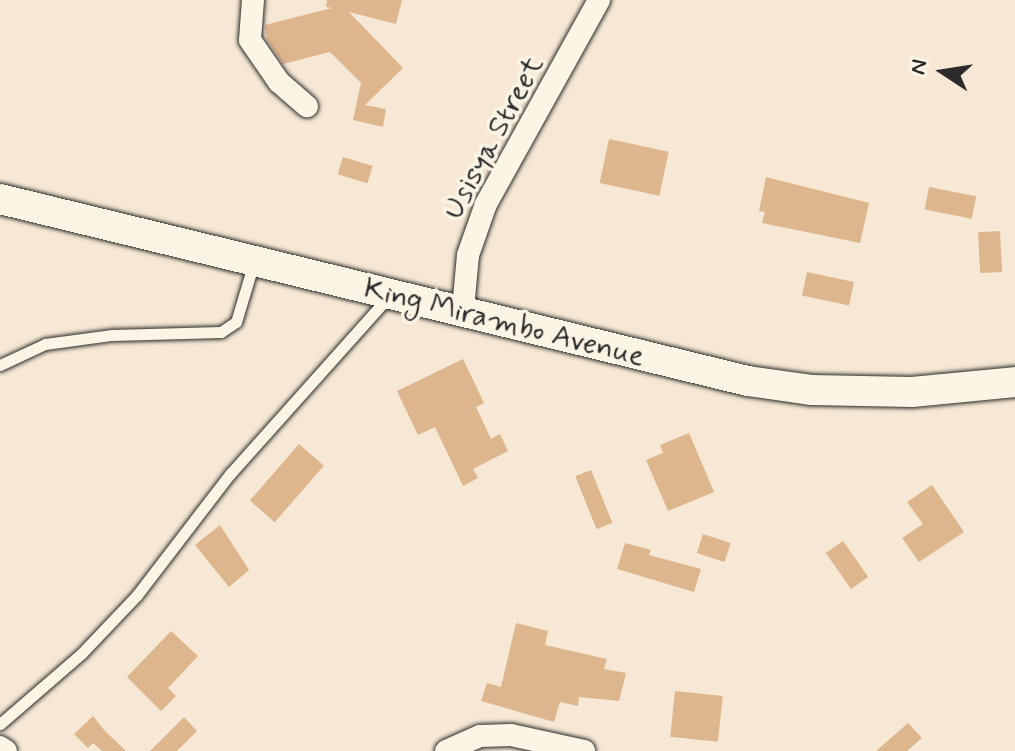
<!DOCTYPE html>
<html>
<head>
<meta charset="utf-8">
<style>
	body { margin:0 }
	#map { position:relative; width:1015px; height:751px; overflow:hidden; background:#f6e8d4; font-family:Mynerve,sans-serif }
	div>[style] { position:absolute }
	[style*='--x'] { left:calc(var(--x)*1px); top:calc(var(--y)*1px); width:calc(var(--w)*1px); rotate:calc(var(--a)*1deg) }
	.building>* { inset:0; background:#deb68e; transform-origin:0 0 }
	.roads { filter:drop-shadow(0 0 2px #2b2b2b) drop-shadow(0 0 2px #2b2b2b) }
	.service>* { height:11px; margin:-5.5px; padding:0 5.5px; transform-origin:5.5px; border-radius:5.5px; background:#fcf5e5 }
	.minor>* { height:22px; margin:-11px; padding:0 11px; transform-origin:11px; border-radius:11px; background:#fcf5e5 }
	.secondary>* { height:30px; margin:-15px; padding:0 15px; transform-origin:15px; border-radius:15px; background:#fcf5e5 }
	span { translate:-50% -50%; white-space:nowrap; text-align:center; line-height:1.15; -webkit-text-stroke:7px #fcf5e5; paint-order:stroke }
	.street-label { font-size:30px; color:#2b2b2b }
	.north { position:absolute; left:903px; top:32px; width:80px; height:80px; -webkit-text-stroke:6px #fcf5e5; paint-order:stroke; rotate:282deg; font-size:22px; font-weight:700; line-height:32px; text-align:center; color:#2b2b2b }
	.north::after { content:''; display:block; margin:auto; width:28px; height:36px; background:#2b2b2b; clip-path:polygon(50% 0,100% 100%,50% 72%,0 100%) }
</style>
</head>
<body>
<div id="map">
	<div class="building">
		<div style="clip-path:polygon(327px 0,402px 0,396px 24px,349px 12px,403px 68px,365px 105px,386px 109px,383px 127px,353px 120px,361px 83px,330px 52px,283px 64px,267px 40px,265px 25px,332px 8px,326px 7px)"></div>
		<div style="left:609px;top:139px;width:61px;height:45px;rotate:12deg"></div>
		<div style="left:343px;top:157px;width:31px;height:18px;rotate:17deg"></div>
		<div style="clip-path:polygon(766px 177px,869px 203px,860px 243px,762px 223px,765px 212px,759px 211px)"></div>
		<div style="left:929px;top:187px;width:48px;height:23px;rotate:11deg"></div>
		<div style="left:1000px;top:231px;width:41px;height:22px;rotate:87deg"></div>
		<div style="left:807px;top:272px;width:48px;height:24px;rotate:12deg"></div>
		<div style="clip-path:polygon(463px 359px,484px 403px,476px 407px,491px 439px,500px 434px,508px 451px,473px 469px,478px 478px,463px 486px,435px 427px,418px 435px,397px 391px)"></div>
		<div style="clip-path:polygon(689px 433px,714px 492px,668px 511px,646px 460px,663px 453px,660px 445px)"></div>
		<div style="left:299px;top:444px;width:33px;height:75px;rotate:41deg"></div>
		<div style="left:591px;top:470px;width:57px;height:17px;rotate:68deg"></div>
		<div style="clip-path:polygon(932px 485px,964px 532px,919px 562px,902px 538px,923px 524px,907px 502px)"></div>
		<div style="clip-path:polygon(220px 525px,249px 570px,229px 587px,195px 545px)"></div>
		<div style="left:703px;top:534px;width:29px;height:20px;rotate:18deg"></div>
		<div style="left:843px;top:541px;width:44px;height:21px;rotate:55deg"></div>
		<div style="clip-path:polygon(625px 543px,651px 550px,649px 555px,701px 569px,694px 592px,617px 569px)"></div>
		<div style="clip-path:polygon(516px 623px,548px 631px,545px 645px,607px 659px,604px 669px,626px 673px,619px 701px,579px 697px,578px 706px,560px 702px,554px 722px,481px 701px,487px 683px,501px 687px)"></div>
		<div style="clip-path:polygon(171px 631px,198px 656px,168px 688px,176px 696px,161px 711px,127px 677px)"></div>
		<div style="left:675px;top:691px;width:48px;height:46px;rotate:6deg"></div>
		<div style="clip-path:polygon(93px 716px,105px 731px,126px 751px,102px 751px,93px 743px,88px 748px,74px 734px)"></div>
		<div style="clip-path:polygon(184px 717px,197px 731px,177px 751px,150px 751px)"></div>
		<div style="clip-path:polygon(908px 723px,922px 738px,907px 751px,876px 751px)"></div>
	</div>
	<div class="roads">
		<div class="service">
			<div style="--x:0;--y:365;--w:50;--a:-25"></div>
			<div style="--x:45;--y:344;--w:68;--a:-7.7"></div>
			<div style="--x:112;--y:335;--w:109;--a:-1.6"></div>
			<div style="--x:221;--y:332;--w:18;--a:-34"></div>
			<div style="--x:236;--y:322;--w:63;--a:-73.3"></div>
			<div style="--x:0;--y:724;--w:108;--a:-40.9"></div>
			<div style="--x:82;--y:653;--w:80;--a:-46.5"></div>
			<div style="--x:137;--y:595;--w:153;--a:-52.5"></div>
			<div style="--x:230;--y:474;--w:239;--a:-48.2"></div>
		</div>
		<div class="minor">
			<div style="--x:253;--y:0;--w:40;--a:94.3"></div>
			<div style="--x:250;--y:40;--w:51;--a:55.4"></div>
			<div style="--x:279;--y:82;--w:37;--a:41"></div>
			<div style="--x:463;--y:309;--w:54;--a:-84.7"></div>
			<div style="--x:468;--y:255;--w:54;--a:-70.6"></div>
			<div style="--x:486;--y:204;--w:233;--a:-61"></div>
			<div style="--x:0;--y:747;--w:7;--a:34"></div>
			<div style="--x:446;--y:751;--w:37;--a:-24"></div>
			<div style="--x:480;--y:736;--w:31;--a:-2"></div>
			<div style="--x:511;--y:735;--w:75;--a:12.4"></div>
		</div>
		<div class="secondary">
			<div style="--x:0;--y:199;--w:770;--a:13.68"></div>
			<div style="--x:748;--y:381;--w:65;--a:8"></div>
			<div style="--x:812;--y:390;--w:100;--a:1.1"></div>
			<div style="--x:912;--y:392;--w:103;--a:-5.5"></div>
		</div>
	</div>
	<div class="street-label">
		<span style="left:494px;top:138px;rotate:-62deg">Usisya Street</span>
		<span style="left:504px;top:323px;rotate:14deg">King Mirambo Avenue</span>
	</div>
	<div class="north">N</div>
</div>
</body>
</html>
